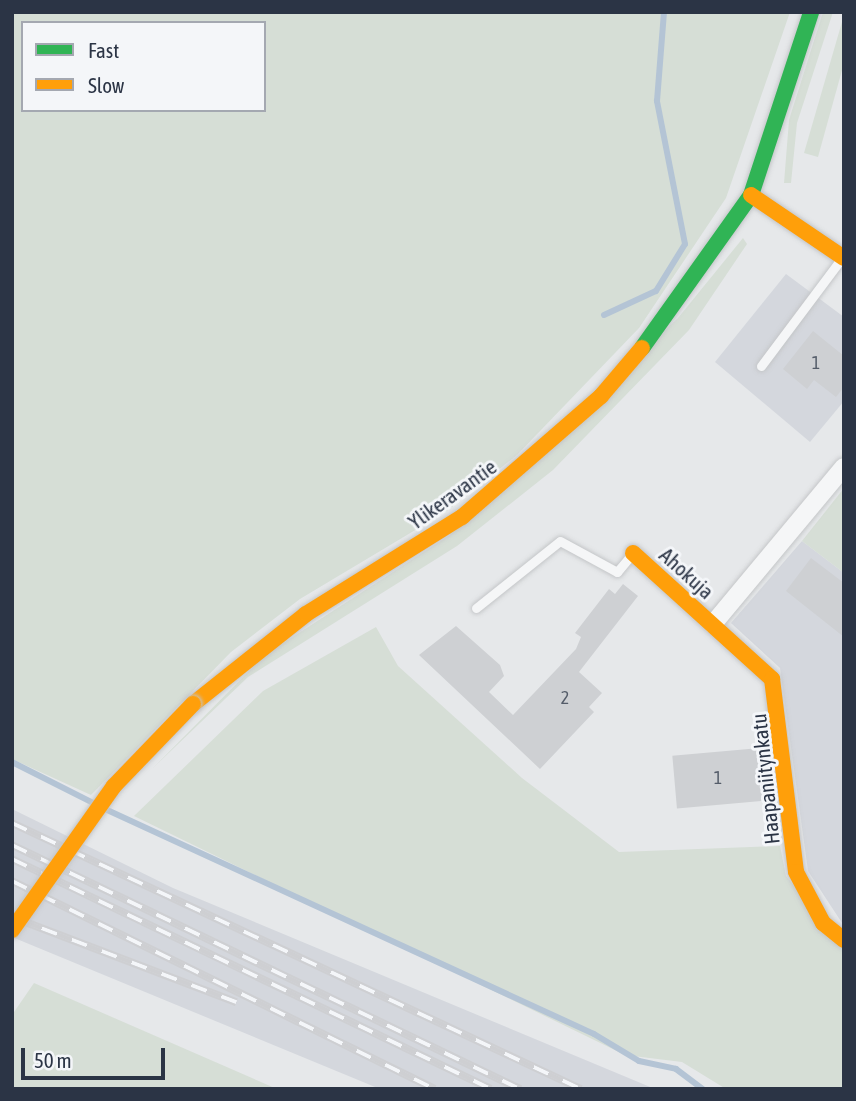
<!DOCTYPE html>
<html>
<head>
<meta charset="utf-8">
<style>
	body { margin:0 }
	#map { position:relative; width:856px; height:1101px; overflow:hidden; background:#e6e8ea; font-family:"Asap Condensed",sans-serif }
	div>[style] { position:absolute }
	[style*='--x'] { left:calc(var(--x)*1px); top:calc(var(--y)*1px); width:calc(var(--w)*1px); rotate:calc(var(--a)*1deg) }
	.built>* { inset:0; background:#d4d7dd }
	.green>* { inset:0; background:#d6ded6 }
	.stream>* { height:6px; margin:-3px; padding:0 3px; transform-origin:3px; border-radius:3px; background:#b4c4d5 }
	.building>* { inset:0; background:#ced0d3; transform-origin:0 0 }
	.roads { filter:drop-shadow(0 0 2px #c4c6c8) drop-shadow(0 0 2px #c4c6c8) }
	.lane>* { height:9px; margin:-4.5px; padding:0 4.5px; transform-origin:4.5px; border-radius:4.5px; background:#f5f6f7 }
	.street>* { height:18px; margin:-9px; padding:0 9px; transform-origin:9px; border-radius:9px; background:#f5f6f7 }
	.fast>* { height:16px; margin:-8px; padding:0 8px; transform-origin:8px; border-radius:8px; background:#30b455 }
	.slow>* { height:16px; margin:-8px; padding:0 8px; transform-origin:8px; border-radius:8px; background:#ff9f0a }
	.rail>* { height:8px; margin-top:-4px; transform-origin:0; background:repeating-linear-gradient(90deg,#f4f6f9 0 16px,#cecfd2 0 32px); box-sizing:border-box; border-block:2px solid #cecfd2 }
	.bridges { filter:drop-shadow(0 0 2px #c4c6c8) drop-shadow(0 0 2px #c4c6c8) }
	.slow-bridge>* { height:16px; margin:-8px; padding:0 8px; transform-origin:8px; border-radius:8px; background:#ff9f0a }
	span { translate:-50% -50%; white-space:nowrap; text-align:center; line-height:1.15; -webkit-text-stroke:6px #f4f6f9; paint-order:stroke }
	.number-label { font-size:18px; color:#545c69 }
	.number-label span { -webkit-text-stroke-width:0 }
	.street-label { font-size:21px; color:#2b3445 }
	.frame { position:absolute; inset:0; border:14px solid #2b3445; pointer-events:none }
	.legend { position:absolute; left:21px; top:21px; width:245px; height:91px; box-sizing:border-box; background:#f4f6f9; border:2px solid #a4a8b1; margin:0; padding:9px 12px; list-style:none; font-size:21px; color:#2b3445 }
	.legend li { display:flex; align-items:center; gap:14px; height:35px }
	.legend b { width:35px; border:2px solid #a4a8b1 }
	.scale { position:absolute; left:21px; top:1048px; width:144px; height:32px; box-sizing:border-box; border:4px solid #2b3445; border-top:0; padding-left:9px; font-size:21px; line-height:24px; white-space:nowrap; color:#2b3445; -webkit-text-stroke:5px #f4f6f9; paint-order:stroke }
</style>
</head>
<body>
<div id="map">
	<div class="built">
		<div style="clip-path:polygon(786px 274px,844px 317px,844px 401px,810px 442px,715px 362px)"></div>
		<div style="clip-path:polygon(802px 541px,844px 573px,844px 926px,808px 871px,780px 668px,731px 623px)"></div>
		<div style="clip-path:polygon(12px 809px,173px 888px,655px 1089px,380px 1089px,12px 937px)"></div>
	</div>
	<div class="green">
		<div style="clip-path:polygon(evenodd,12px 12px,790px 12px,726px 198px,639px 328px,517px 455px,447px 511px,300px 599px,231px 652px,91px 795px,12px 759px,12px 12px,23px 23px,264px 23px,264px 110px,23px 110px,23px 23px)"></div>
		<div style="clip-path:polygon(823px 12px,833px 12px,797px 123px,791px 183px,784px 183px,789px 120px)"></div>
		<div style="clip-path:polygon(844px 15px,844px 63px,818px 157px,804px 153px)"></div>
		<div style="clip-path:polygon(743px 238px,747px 244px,689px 330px,553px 470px,457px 546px,248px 677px,152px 769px,265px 655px,450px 535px,678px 318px)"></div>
		<div style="clip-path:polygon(844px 488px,844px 573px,802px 541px)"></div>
		<div style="clip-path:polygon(376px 627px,398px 666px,522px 778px,619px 852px,780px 846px,786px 876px,844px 946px,844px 1089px,726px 1089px,682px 1062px,625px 1055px,134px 816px,263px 691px)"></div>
		<div style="clip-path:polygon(34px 983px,277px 1089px,12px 1089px,12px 1015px)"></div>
	</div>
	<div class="stream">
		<div style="--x:604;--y:315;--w:57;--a:-24.8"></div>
		<div style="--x:656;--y:291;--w:55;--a:-58.3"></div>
		<div style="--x:685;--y:244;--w:146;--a:-101.1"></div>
		<div style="--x:657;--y:101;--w:89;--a:-85.5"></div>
		<div style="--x:12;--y:762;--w:93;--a:26.8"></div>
		<div style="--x:105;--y:809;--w:538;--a:24.71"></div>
		<div style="--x:594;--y:1034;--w:52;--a:31"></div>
		<div style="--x:639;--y:1061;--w:38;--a:12"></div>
		<div style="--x:676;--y:1069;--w:34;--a:37"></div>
	</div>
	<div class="building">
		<div style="clip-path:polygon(813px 331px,844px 356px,844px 387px,836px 397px,814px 380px,807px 389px,783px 369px)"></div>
		<div style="clip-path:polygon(811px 558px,844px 583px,844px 637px,786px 591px)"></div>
		<div style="clip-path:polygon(623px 584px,638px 596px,579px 672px,602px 693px,589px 707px,594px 712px,540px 769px,419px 655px,456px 626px,500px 665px,504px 676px,489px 692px,513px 715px,576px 649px,581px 637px,575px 633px,609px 589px,615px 594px)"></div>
		<div style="left:760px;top:748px;width:53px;height:88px;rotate:85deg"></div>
	</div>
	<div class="roads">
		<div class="lane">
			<div style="--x:761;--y:366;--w:134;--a:-53.2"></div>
			<div style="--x:476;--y:608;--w:107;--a:-38.6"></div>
			<div style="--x:560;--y:541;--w:65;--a:28.5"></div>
			<div style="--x:617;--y:572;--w:23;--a:-50"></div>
		</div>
		<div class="street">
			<div style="--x:713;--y:624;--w:204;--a:-50.2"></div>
		</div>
		<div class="fast">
			<div style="--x:642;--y:348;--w:188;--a:-54.5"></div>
			<div style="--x:751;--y:195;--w:193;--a:-71.8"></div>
		</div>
		<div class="slow">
			<div style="--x:751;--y:195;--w:112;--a:34.1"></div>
			<div style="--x:633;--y:553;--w:188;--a:42.2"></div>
			<div style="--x:772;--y:679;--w:194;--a:82.9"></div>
			<div style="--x:796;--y:872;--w:58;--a:62.1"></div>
			<div style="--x:823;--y:923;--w:27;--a:39"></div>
			<div style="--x:193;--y:704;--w:144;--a:-38.5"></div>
			<div style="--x:306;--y:614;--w:184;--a:-31.9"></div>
			<div style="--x:462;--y:517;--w:184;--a:-41"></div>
			<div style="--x:601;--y:396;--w:63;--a:-49.5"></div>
		</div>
	</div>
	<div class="rail">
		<div style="--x:12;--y:823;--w:628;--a:25.06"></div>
		<div style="--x:12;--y:845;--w:564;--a:25.66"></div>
		<div style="--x:12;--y:859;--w:531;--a:25.65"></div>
		<div style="--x:12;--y:881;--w:471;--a:26.2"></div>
		<div style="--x:12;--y:917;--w:240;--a:20.8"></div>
	</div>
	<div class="bridges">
		<div class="slow-bridge">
			<div style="--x:12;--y:930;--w:176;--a:-54.7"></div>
			<div style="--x:114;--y:786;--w:114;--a:-46.1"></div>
		</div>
	</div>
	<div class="number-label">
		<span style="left:816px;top:363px">1</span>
		<span style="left:565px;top:698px">2</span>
		<span style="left:718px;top:778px">1</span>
	</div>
	<div class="street-label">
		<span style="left:452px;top:494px;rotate:-36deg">Ylikeravantie</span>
		<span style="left:687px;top:573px;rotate:42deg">Ahokuja</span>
		<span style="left:765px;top:779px;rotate:-96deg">Haapaniitynkatu</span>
	</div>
	<div class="frame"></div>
	<ul class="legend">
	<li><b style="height:9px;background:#30b455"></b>Fast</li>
	<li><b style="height:9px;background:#ff9f0a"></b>Slow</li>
	</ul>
	<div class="scale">50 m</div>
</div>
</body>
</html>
